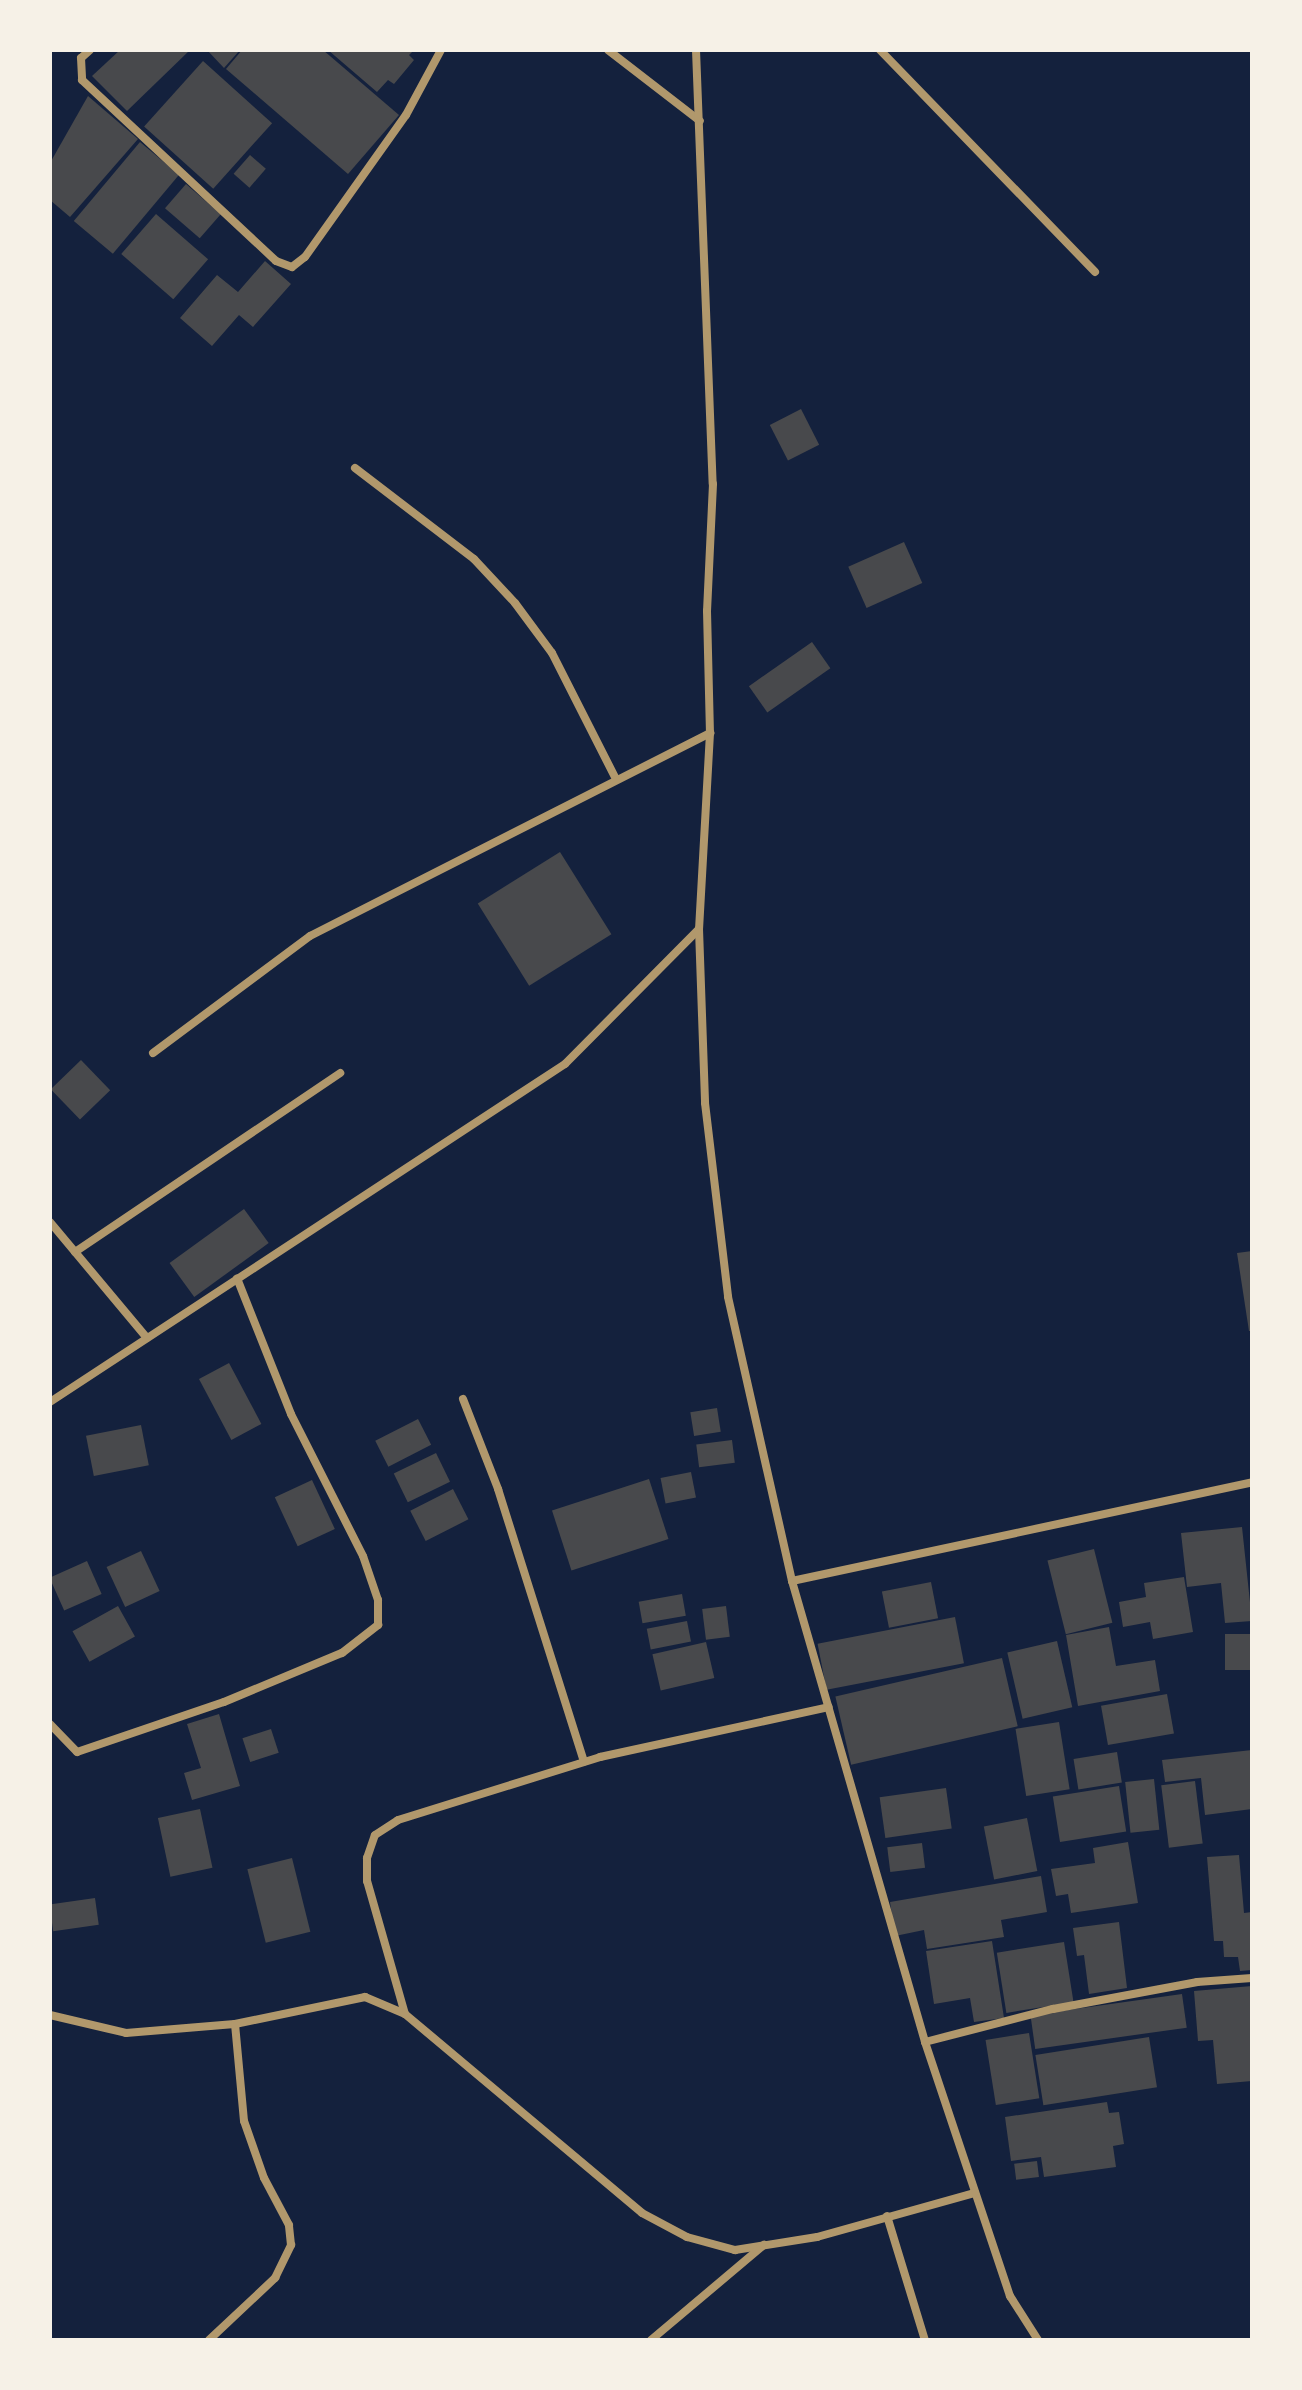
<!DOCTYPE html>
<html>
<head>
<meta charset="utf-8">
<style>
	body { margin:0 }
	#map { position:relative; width:1302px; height:2390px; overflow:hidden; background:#14213d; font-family:"Archivo Narrow",sans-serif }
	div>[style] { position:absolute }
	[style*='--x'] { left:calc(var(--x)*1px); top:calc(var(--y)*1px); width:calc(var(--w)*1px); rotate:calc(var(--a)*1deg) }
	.building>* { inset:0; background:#48494c; transform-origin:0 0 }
	.minor>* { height:8px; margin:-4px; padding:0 4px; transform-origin:4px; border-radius:4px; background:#b1986c }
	span { translate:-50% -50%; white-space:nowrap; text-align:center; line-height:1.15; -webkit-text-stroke:8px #f6f1e7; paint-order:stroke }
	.frame { position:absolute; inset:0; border:52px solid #f6f1e7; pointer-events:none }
</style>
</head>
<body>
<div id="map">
	<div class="building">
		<div style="clip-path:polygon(120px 50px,190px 50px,127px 111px,92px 76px)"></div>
		<div style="clip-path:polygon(207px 50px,240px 50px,224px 68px)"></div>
		<div style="clip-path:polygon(242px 50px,323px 50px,399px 115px,348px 174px,226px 69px)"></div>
		<div style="clip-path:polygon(328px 50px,414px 50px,409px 55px,414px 60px,394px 84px,388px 80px,377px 92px)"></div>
		<div style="left:203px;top:61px;width:93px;height:88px;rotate:42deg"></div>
		<div style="clip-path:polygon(88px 96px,138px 139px,70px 217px,50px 200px,50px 163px)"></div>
		<div style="left:140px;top:142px;width:51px;height:103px;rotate:40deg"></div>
		<div style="left:250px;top:155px;width:21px;height:25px;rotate:41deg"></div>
		<div style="left:186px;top:184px;width:46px;height:32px;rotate:41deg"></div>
		<div style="left:156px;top:214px;width:69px;height:53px;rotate:41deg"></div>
		<div style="clip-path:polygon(265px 261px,291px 284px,253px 327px,239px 315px,212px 346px,180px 318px,217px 275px,238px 292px)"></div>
		<div style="left:801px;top:409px;width:40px;height:35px;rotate:63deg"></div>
		<div style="left:904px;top:542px;width:45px;height:61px;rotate:66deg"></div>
		<div style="left:812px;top:642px;width:32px;height:77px;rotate:55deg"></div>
		<div style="left:560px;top:852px;width:97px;height:97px;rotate:58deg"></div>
		<div style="left:81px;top:1060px;width:42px;height:42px;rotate:46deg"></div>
		<div style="left:244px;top:1209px;width:42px;height:92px;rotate:54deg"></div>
		<div style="clip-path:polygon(1252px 1251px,1252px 1331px,1249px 1331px,1237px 1253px)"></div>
		<div style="left:229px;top:1363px;width:69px;height:34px;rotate:62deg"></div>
		<div style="left:717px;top:1408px;width:24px;height:27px;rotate:81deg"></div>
		<div style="left:418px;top:1419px;width:29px;height:48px;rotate:63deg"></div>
		<div style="left:141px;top:1425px;width:41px;height:56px;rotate:79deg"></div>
		<div style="left:732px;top:1440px;width:23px;height:36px;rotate:83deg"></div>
		<div style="left:436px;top:1453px;width:32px;height:47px;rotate:64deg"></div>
		<div style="left:691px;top:1472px;width:26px;height:31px;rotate:79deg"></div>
		<div style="left:649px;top:1479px;width:63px;height:102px;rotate:72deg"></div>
		<div style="left:312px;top:1480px;width:54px;height:41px;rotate:65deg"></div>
		<div style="left:453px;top:1489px;width:34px;height:48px;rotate:63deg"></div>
		<div style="clip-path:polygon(1242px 1527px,1252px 1621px,1225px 1623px,1221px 1583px,1187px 1587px,1181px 1533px)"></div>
		<div style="left:1094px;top:1549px;width:76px;height:48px;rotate:76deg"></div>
		<div style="left:141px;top:1551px;width:44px;height:38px;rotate:65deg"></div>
		<div style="left:87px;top:1561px;width:36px;height:41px;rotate:66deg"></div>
		<div style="clip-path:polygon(1184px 1577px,1193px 1632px,1153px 1639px,1150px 1622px,1123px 1627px,1119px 1602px,1146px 1597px,1144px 1583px)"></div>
		<div style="left:931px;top:1582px;width:37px;height:50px;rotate:79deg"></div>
		<div style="left:682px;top:1594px;width:22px;height:44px;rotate:80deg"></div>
		<div style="left:118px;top:1606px;width:35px;height:52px;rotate:61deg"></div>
		<div style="left:726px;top:1606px;width:31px;height:24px;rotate:83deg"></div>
		<div style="left:955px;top:1617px;width:47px;height:140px;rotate:79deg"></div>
		<div style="left:687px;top:1621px;width:21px;height:41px;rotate:79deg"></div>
		<div style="clip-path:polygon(1109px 1627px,1116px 1666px,1155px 1660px,1160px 1691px,1078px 1706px,1066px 1635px)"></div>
		<div style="left:1252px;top:1634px;width:36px;height:27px;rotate:90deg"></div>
		<div style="left:1057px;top:1641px;width:68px;height:51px;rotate:77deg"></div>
		<div style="left:706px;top:1642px;width:37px;height:55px;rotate:77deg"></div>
		<div style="left:1002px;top:1658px;width:70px;height:171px;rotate:77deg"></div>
		<div style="left:1167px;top:1694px;width:40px;height:67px;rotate:80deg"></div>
		<div style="clip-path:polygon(219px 1714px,240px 1786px,192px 1800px,184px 1773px,201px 1768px,187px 1724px)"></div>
		<div style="left:1059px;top:1722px;width:68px;height:44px;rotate:81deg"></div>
		<div style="left:271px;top:1729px;width:25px;height:30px;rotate:72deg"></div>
		<div style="clip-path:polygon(1252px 1750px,1252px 1809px,1205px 1815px,1201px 1778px,1165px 1782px,1162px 1760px)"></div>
		<div style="left:1117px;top:1752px;width:31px;height:44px;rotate:81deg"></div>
		<div style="left:1154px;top:1779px;width:51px;height:29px;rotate:84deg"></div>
		<div style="left:1195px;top:1781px;width:63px;height:34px;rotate:83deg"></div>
		<div style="left:1119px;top:1786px;width:46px;height:67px;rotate:81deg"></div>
		<div style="left:946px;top:1788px;width:41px;height:67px;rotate:82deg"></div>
		<div style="left:200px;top:1809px;width:60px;height:43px;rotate:78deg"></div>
		<div style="left:1027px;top:1818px;width:54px;height:44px;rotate:79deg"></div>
		<div style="clip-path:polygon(1128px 1842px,1138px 1903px,1071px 1913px,1068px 1894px,1056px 1896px,1051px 1869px,1095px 1863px,1093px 1848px)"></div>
		<div style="left:922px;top:1843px;width:25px;height:35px;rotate:83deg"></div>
		<div style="clip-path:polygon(1239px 1855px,1244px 1913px,1252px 1912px,1252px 1970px,1240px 1971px,1238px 1957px,1224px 1957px,1223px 1941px,1214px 1941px,1207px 1857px)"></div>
		<div style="left:292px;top:1858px;width:76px;height:46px;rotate:76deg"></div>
		<div style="clip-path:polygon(1041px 1876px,1047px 1912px,1001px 1920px,1004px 1937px,927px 1949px,924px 1930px,895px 1936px,890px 1902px)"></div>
		<div style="left:95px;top:1898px;width:27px;height:46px;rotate:82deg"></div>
		<div style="clip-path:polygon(1119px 1922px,1127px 1988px,1089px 1994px,1084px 1955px,1077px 1956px,1073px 1928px)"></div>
		<div style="clip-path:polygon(992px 1941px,1004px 2018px,974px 2022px,970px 1998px,934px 2004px,926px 1951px)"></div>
		<div style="left:1064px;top:1942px;width:61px;height:68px;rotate:81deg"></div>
		<div style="clip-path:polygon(1252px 1986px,1252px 2081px,1217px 2084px,1213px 2040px,1198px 2041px,1194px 1991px)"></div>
		<div style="left:1182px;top:1994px;width:34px;height:153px;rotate:82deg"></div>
		<div style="left:1029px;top:2033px;width:66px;height:44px;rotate:81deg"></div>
		<div style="left:1149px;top:2037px;width:51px;height:115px;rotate:81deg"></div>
		<div style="clip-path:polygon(1107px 2102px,1109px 2113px,1119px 2112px,1124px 2144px,1113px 2146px,1116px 2167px,1044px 2177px,1041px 2157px,1011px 2161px,1005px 2117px)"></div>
		<div style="left:1037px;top:2161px;width:16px;height:23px;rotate:83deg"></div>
	</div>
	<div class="minor">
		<div style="--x:90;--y:50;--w:12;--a:138"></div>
		<div style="--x:81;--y:58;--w:22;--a:87"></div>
		<div style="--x:82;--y:80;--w:265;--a:43"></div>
		<div style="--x:276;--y:261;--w:17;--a:21"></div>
		<div style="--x:292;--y:267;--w:16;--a:-38"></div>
		<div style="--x:305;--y:257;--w:174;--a:-54.6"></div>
		<div style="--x:406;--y:115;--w:74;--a:-61.7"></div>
		<div style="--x:608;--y:50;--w:116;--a:37.7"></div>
		<div style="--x:696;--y:50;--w:434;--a:87.8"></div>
		<div style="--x:713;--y:484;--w:127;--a:92.7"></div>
		<div style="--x:707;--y:611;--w:122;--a:88.6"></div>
		<div style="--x:710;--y:733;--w:196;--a:93.2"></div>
		<div style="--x:699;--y:929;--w:174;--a:88"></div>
		<div style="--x:705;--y:1103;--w:195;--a:83.2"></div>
		<div style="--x:728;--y:1297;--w:291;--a:77.3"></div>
		<div style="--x:792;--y:1581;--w:480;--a:73.9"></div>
		<div style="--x:925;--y:2042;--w:268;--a:71.5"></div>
		<div style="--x:1010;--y:2296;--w:52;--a:57.5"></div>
		<div style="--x:880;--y:50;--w:309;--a:45.9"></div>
		<div style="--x:355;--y:468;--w:150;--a:37.4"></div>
		<div style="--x:474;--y:559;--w:60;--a:47"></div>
		<div style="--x:515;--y:603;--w:62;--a:53.5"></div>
		<div style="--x:552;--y:653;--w:141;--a:63.1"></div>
		<div style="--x:153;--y:1053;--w:196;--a:-36.7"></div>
		<div style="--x:310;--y:936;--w:449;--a:-26.9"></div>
		<div style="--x:50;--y:1222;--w:151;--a:50.1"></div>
		<div style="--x:75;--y:1252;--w:320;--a:-34"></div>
		<div style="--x:463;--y:1399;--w:97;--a:68.7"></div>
		<div style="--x:498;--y:1489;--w:286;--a:72.5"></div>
		<div style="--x:50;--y:1402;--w:616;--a:-33.28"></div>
		<div style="--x:565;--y:1064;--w:190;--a:-45.2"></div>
		<div style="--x:792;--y:1581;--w:471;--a:-12.1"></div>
		<div style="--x:50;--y:1724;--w:39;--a:46"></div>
		<div style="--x:77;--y:1752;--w:155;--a:-18.8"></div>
		<div style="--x:224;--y:1702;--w:128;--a:-22.6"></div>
		<div style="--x:342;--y:1653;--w:46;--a:-37.9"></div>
		<div style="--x:378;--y:1625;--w:25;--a:-90"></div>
		<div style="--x:378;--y:1600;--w:46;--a:-108.8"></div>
		<div style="--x:363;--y:1556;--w:159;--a:-116.9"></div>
		<div style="--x:291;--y:1414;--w:146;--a:-111.7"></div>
		<div style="--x:405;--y:2014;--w:138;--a:-105.9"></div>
		<div style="--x:367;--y:1881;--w:23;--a:-90"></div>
		<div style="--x:367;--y:1858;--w:24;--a:-71"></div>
		<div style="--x:375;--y:1835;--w:27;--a:-33"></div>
		<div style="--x:398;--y:1820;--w:212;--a:-17.3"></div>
		<div style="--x:600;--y:1757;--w:234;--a:-12.3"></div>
		<div style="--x:50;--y:2015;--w:78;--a:13.3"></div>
		<div style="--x:126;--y:2033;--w:109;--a:-4.7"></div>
		<div style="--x:235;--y:2024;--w:133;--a:-11.7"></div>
		<div style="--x:365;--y:1997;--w:43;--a:23"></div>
		<div style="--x:405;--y:2014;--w:309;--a:40"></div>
		<div style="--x:642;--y:2213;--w:51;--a:28.1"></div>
		<div style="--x:687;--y:2237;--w:50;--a:15.2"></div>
		<div style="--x:735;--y:2250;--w:83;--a:-9"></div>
		<div style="--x:817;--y:2237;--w:164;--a:-15.6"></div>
		<div style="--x:925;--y:2042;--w:132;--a:-14.5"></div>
		<div style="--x:1053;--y:2009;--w:147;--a:-10.6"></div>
		<div style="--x:1197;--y:1982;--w:55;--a:-4.2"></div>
		<div style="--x:887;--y:2216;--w:130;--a:73"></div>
		<div style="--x:209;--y:2340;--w:91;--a:-43.2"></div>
		<div style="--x:275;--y:2278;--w:37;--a:-64"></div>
		<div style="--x:291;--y:2245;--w:20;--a:-96"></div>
		<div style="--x:289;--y:2225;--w:53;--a:-118"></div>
		<div style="--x:264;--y:2178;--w:60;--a:-109.3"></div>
		<div style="--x:244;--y:2121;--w:97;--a:-95.3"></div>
		<div style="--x:651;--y:2340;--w:148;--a:-40.1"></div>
	</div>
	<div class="frame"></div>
</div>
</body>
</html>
